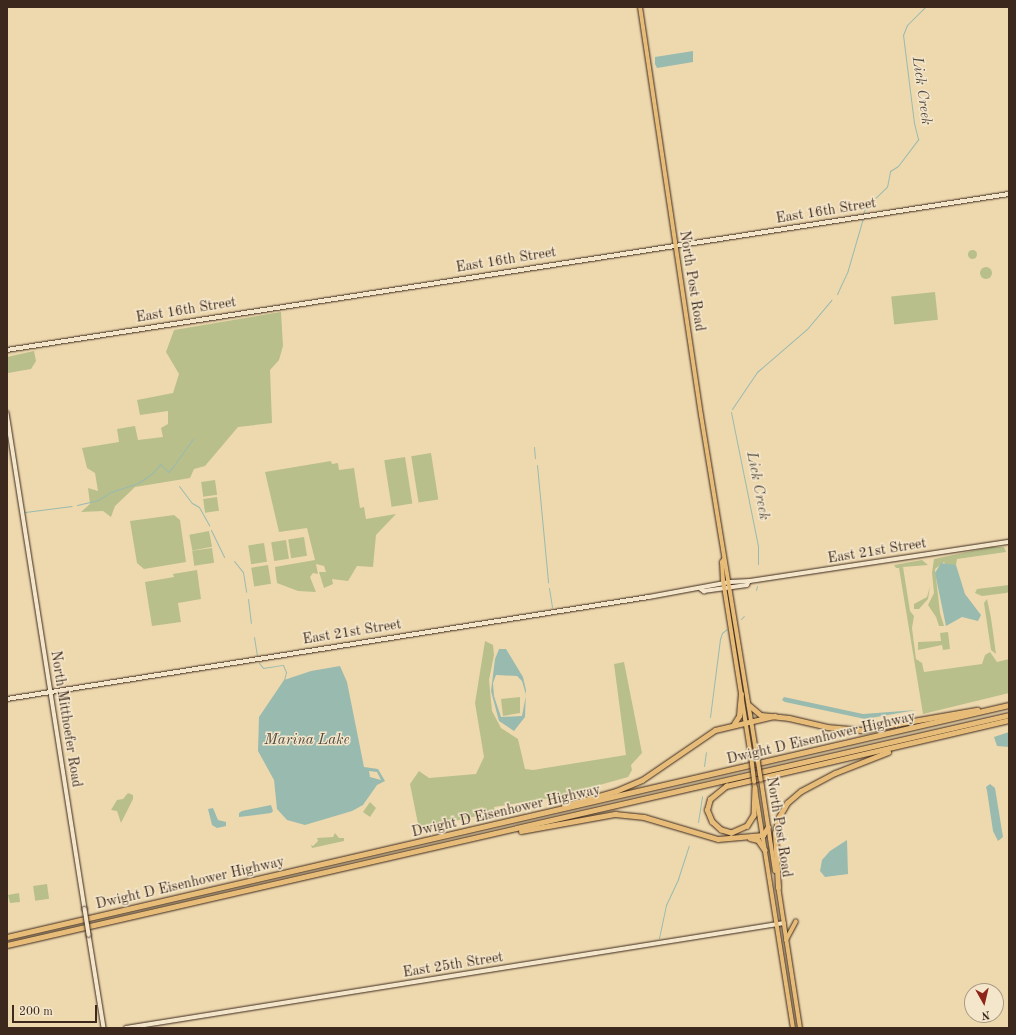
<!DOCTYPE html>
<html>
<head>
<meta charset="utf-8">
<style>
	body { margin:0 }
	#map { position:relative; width:1016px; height:1035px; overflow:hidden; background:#eed9af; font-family:"Old Standard TT",serif }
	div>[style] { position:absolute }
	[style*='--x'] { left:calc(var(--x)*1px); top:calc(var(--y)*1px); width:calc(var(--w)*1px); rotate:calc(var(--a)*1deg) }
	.green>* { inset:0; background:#b8bf8b; transform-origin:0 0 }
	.round { border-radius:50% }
	.water>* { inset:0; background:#99baae }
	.stream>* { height:1px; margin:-0.5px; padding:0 0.5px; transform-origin:0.5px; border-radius:0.5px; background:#99baae }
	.roads { filter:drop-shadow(0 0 1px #3c281c) drop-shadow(0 0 1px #3c281c) }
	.secondary>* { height:3.5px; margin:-1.75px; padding:0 1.75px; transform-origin:1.75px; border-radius:1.75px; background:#f4e6cb }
	.primary>* { height:4px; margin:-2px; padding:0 2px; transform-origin:2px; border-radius:2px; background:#e7bc78 }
	.highway>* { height:4.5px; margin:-2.25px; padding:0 2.25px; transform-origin:2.25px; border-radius:2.25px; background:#e7bc78 }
	.bridges { filter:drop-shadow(0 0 1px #3c281c) drop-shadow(0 0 1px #3c281c) }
	.secondary-bridge>* { height:3.5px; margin:-1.75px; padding:0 1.75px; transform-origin:1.75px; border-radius:1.75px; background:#f4e6cb }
	.primary-bridge>* { height:4px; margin:-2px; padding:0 2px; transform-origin:2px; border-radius:2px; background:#e7bc78 }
	span { translate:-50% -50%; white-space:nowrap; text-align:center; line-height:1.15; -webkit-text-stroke:3px #f4e6cb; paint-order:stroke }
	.street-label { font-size:14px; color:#3c281c }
	.water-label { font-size:15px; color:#534c40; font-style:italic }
	.frame { position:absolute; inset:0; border:8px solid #3c281c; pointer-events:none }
	.north { position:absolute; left:964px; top:983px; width:40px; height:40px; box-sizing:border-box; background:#f4e6cb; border:1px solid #aa9a85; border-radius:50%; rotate:172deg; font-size:11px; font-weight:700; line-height:16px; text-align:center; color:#3c281c }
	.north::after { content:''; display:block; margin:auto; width:14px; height:18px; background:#8f2418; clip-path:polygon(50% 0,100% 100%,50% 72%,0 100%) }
	.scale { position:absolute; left:12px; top:1005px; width:85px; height:18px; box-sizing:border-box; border:2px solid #3c281c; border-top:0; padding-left:5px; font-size:12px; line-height:14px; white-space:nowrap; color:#3c281c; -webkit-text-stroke:3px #f4e6cb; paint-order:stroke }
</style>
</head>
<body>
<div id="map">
	<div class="green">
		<div class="round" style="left:967.5px;top:249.5px;width:9px;height:9px"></div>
		<div class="round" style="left:980px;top:267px;width:12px;height:12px"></div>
		<div style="left:935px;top:292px;width:28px;height:44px;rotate:84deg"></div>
		<div style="clip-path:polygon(281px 312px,283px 346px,279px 360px,270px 370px,272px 423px,238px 427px,205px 466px,194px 469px,190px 478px,135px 487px,115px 506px,111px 517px,103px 511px,81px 512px,90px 504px,88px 488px,98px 491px,95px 473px,87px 468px,82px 448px,119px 442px,117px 429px,135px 426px,138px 440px,163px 437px,161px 428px,168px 424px,168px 411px,140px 415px,137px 400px,173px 393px,179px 374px,166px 352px,174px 330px)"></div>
		<div style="clip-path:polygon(34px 351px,36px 361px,31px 369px,8px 373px,7px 357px)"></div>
		<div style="left:431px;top:453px;width:47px;height:20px;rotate:81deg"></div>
		<div style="left:405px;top:457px;width:47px;height:21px;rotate:81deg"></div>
		<div style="clip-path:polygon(331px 461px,332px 464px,338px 463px,339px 470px,354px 468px,360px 508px,364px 507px,366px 519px,396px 514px,376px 535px,373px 567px,357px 566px,348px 581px,332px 579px,333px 584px,324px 588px,319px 572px,326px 572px,324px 566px,316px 564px,318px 574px,313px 573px,310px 577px,316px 592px,298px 591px,277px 583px,275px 567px,315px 560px,307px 528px,279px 532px,265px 472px)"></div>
		<div style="left:215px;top:480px;width:15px;height:14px;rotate:82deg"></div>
		<div style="left:217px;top:497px;width:14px;height:14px;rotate:82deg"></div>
		<div style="clip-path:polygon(174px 515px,180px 520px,186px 562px,144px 569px,137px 563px,130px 521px)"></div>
		<div style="left:209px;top:531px;width:16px;height:20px;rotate:79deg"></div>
		<div style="left:304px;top:537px;width:19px;height:16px;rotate:81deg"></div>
		<div style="left:286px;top:540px;width:19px;height:15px;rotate:81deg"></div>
		<div style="left:264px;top:543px;width:19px;height:16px;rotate:81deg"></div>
		<div style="clip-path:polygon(991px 547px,1004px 547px,1006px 552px,957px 559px,956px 565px,946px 565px,944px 562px,935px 569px,940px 613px,944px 626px,939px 626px,936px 617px,928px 605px,934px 593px,932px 573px,934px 559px)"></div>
		<div style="left:212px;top:548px;width:15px;height:20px;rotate:82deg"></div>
		<div style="clip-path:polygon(922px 560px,928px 565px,903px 567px,910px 611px,914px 616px,912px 628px,916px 659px,922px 663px,924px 672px,982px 664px,985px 655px,990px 652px,997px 662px,1009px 659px,1009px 693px,923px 714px,899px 568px,896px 568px,894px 565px)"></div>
		<div style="left:268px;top:565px;width:19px;height:17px;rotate:81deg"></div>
		<div style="clip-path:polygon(197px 570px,201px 599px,178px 603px,181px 622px,152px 626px,145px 582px,174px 577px,173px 574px)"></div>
		<div style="clip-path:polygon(1009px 585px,1009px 592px,1006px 593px,982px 596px,975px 593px,977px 589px)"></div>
		<div style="clip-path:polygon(930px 586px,928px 599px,919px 609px,914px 609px,914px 604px,927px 597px)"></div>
		<div style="clip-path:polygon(987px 599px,991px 618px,996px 654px,991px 650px,984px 603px)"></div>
		<div style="clip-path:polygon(948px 632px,950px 649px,943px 650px,942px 645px,918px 650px,918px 642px,941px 641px,940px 633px)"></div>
		<div style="clip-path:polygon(485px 641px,493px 645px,494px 655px,489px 680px,492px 711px,501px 728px,518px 739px,525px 769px,533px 770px,626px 755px,614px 664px,624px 662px,642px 753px,631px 765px,632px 770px,628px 777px,557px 797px,494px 807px,495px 812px,419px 829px,410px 784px,419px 771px,429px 778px,476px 774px,484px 757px,475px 703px)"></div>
		<div style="clip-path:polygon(520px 697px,520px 713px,503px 716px,501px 699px)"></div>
		<div style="clip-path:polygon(128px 793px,133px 795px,133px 799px,121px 823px,117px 811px,111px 810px,117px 800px,123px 799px)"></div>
		<div style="clip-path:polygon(370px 802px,376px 808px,370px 817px,363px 812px)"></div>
		<div style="clip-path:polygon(335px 833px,339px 838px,344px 838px,344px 841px,312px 848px,311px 845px,313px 846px,318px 841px,317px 838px,333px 837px)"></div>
		<div style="left:47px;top:884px;width:15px;height:14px;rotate:82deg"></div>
		<div style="clip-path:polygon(19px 893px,20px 902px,10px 903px,8px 895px)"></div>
	</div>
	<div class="water">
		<div style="clip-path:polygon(693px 51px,693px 62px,657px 68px,655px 64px,655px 57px)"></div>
		<div style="clip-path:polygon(941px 563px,956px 565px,965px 594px,981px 615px,978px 621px,962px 617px,946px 626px,935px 573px)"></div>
		<div style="clip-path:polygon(evenodd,499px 649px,506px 649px,523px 677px,526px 690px,525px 717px,514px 731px,499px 721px,491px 691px,495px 659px,499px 649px,496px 675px,517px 676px,522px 681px,526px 695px,522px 716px,501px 717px,494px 696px,493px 683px,496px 675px)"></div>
		<div style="clip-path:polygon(evenodd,340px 666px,347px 682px,364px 767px,378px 769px,385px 781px,377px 785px,363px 805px,352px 811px,305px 825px,287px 820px,277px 809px,274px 780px,258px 751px,259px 717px,284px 680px,311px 671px,340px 666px,369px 771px,377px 772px,381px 780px,370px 777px,369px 771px)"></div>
		<div style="clip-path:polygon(784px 697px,863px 714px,916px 710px,865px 719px,785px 702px,782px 700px)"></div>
		<div style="clip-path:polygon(1009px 732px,1009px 747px,997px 746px,994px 737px)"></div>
		<div style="clip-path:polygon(990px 784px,995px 788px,1003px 837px,998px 841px,993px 831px,987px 791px,986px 787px)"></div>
		<div style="clip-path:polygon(271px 805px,273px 811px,271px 813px,239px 817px,239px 813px,242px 811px)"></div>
		<div style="clip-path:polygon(213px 808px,218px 820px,226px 822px,226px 826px,217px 828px,212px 825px,208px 809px)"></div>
		<div style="clip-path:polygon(847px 840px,848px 874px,825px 877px,820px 871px,822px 860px,830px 851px)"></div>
	</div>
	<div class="stream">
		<div style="--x:863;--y:214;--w:6;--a:-72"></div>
		<div style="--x:865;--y:208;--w:30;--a:-44"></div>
		<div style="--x:887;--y:187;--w:16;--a:-79"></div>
		<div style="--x:890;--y:171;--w:9;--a:-32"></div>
		<div style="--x:898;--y:166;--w:34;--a:-53"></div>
		<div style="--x:918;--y:139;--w:16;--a:-104"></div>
		<div style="--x:914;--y:123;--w:89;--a:-97.1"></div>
		<div style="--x:903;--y:35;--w:11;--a:-68"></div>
		<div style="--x:907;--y:25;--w:25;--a:-45"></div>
		<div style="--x:837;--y:294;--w:23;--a:-65"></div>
		<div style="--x:847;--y:273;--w:57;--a:-73.8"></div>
		<div style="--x:732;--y:409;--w:45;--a:-56"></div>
		<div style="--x:757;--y:372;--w:66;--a:-40.7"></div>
		<div style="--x:807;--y:329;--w:38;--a:-50"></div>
		<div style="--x:731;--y:412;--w:137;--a:78.6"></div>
		<div style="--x:758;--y:546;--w:18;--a:90"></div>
		<div style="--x:534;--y:447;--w:11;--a:85"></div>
		<div style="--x:537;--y:465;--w:118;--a:84.6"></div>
		<div style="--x:179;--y:486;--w:21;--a:53"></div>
		<div style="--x:192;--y:503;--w:8;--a:30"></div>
		<div style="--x:199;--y:507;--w:21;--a:61"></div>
		<div style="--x:77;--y:505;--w:22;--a:-13"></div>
		<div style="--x:98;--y:500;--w:15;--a:-32"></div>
		<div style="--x:111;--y:492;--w:28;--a:-18"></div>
		<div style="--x:138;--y:483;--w:18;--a:-34"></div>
		<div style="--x:153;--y:473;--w:11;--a:-52"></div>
		<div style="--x:160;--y:464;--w:12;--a:42"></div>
		<div style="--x:169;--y:472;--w:41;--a:-54"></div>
		<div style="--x:25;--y:512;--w:47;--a:-7.3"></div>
		<div style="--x:211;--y:530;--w:30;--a:64"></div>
		<div style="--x:234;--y:561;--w:14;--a:51"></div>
		<div style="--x:243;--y:572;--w:20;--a:81"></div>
		<div style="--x:549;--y:588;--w:19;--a:81"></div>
		<div style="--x:756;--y:590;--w:4;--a:-76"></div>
		<div style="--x:248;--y:599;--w:24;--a:83"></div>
		<div style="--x:741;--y:619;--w:4;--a:-45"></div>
		<div style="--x:254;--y:637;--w:18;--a:81"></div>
		<div style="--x:259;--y:663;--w:6;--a:51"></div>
		<div style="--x:263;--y:668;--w:20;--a:-9"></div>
		<div style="--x:283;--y:665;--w:8;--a:67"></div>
		<div style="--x:286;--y:672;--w:8;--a:104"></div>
		<div style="--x:710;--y:717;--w:79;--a:-82.7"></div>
		<div style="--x:720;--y:639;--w:6;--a:-72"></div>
		<div style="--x:722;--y:633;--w:6;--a:-39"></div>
		<div style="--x:704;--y:766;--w:14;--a:-82"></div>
		<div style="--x:698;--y:822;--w:26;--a:-81"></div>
		<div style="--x:659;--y:938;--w:34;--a:-78"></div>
		<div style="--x:666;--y:905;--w:29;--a:-65"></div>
		<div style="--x:678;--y:879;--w:35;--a:-72"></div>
	</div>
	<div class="roads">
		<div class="secondary">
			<div style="--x:7;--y:350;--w:1014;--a:-8.85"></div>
			<div style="--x:7;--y:413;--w:502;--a:81.06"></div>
			<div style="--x:701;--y:589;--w:4;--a:34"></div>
			<div style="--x:704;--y:591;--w:43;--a:-7.9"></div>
			<div style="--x:747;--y:585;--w:4;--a:-63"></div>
			<div style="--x:7;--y:699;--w:650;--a:-9.03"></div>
			<div style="--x:649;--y:597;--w:82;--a:-10.5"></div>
			<div style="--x:730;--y:582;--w:20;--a:-3"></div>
			<div style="--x:750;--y:581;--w:262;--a:-8.6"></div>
			<div style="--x:89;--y:935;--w:94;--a:80.8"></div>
			<div style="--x:126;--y:1028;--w:666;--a:-9.07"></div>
		</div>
		<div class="primary">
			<div style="--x:640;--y:7;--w:413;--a:81.5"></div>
			<div style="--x:701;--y:415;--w:346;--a:80.7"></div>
			<div style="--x:724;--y:559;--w:4;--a:124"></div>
			<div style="--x:722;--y:562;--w:18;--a:87"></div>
			<div style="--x:723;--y:580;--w:178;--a:81"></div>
			<div style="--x:761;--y:780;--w:92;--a:81.3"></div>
			<div style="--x:754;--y:782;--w:249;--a:81"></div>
			<div style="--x:778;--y:886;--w:144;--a:81.2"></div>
			<div style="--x:786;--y:940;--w:21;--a:-62"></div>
		</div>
		<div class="highway">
			<div style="--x:749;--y:705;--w:16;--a:40"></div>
			<div style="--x:761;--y:715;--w:28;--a:6"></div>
			<div style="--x:789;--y:718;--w:39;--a:13"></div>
			<div style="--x:827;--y:727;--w:34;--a:5"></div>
			<div style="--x:861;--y:730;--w:118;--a:-9.8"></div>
			<div style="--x:734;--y:724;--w:9;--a:-58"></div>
			<div style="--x:739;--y:716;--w:22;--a:-85"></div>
			<div style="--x:755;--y:788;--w:27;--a:92"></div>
			<div style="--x:754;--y:815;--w:13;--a:122"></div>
			<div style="--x:747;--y:826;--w:17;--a:156"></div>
			<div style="--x:731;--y:833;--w:10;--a:-163"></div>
			<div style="--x:721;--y:830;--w:12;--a:-138"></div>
			<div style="--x:712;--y:822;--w:13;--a:-113"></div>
			<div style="--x:707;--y:810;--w:11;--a:-75"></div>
			<div style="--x:710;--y:799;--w:21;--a:-39"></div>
			<div style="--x:726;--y:786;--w:291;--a:-13.1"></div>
			<div style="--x:564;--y:806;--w:54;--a:-16.1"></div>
			<div style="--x:616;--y:791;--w:28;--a:-23"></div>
			<div style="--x:642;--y:780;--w:88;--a:-34.4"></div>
			<div style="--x:715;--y:730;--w:61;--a:-13.3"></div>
			<div style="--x:521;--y:831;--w:96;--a:-10.3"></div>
			<div style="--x:615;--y:814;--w:29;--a:6"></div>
			<div style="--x:644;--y:817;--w:77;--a:16.6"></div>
			<div style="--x:718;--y:839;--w:45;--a:-5.1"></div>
			<div style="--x:763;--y:835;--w:9;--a:-58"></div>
			<div style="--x:750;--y:838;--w:8;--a:14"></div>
			<div style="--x:758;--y:840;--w:12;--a:55"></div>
			<div style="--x:778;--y:888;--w:55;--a:-93.1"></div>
			<div style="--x:775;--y:833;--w:16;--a:-76"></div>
			<div style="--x:779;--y:817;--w:16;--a:-60"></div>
			<div style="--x:787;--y:803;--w:18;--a:-41"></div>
			<div style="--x:801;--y:791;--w:38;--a:-28"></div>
			<div style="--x:835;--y:773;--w:57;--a:-21.6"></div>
			<div style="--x:7;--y:937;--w:1029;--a:-13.04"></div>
			<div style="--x:7;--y:945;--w:1028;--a:-12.93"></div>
		</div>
	</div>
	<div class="bridges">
		<div class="secondary-bridge">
			<div style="--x:85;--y:909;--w:26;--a:81"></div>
		</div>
		<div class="primary-bridge">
			<div style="--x:751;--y:756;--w:26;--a:83"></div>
			<div style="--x:757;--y:756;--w:24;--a:81"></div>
		</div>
	</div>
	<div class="street-label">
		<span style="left:826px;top:211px;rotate:-9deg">East 16th Street</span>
		<span style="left:506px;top:260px;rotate:-9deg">East 16th Street</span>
		<span style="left:692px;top:281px;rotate:81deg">North Post Road</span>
		<span style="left:186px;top:310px;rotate:-9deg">East 16th Street</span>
		<span style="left:877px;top:551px;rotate:-9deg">East 21st Street</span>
		<span style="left:352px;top:632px;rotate:-9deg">East 21st Street</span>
		<span style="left:66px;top:719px;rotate:81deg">North Mitthoefer Road</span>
		<span style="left:821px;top:738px;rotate:-13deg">Dwight D Eisenhower Highway</span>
		<span style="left:506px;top:811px;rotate:-13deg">Dwight D Eisenhower Highway</span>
		<span style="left:779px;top:827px;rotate:81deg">North Post Road</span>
		<span style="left:190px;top:883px;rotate:-13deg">Dwight D Eisenhower Highway</span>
		<span style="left:453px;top:965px;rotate:-9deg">East 25th Street</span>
	</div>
	<div class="water-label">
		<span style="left:921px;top:91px;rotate:82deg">Lick Creek</span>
		<span style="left:757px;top:486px;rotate:79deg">Lick Creek</span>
		<span style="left:307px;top:741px">Marina Lake</span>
	</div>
	<div class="frame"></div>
	<div class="north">N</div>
	<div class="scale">200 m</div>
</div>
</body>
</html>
